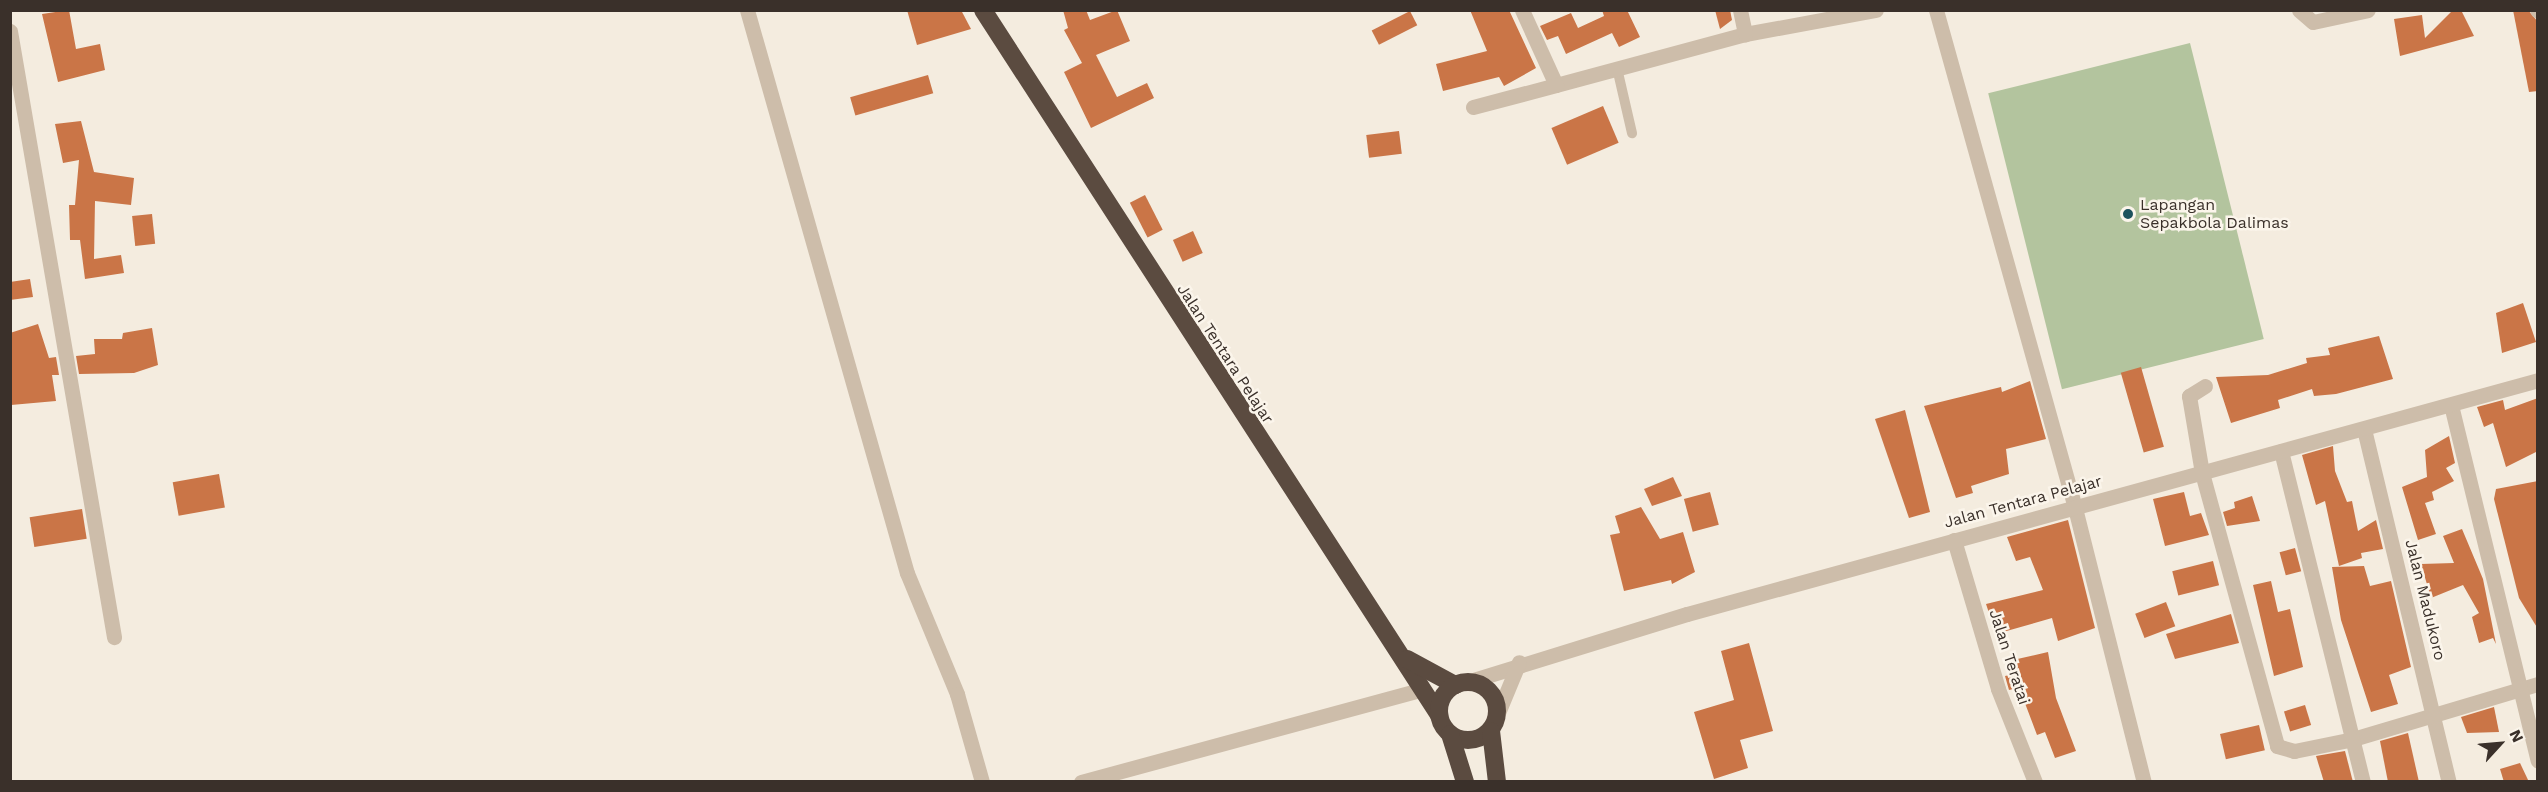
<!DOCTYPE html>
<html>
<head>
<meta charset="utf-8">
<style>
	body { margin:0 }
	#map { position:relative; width:2548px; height:792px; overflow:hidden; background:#f4ecdf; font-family:"Work Sans",sans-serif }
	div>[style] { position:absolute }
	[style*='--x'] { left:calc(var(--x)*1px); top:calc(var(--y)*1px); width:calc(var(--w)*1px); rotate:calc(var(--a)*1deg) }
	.green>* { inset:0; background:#b3c49e; transform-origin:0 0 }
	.building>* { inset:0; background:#ca7547; transform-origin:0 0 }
	.lane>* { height:10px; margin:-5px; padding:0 5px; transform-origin:5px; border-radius:5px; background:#cdbdaa }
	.street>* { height:15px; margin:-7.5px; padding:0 7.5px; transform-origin:7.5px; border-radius:7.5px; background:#cdbdaa }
	.highway>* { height:18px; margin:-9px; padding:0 9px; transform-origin:9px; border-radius:9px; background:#5b4b40 }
	.highway>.ring { margin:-9px; padding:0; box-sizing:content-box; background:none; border:18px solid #5b4b40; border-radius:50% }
	.dots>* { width:16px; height:16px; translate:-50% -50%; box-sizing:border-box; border:3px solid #fbf5eb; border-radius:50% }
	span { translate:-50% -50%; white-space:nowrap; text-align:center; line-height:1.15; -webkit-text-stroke:5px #fbf5eb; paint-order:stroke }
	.poi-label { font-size:16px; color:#3a302a }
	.left { translate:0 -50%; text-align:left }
	.street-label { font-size:16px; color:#3a302a }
	.frame { position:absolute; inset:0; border:12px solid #3a302a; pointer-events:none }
	.north { position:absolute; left:2470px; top:714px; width:60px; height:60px; -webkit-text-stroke:4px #fbf5eb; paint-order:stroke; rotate:64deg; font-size:16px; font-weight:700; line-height:24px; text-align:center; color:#3a302a }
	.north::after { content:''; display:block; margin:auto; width:21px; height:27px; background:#3a302a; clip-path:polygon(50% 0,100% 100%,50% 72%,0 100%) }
</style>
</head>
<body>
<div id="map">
	<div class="green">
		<div style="left:2190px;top:43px;width:305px;height:208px;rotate:76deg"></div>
	</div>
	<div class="building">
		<div style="clip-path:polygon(69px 10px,76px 49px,100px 44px,105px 70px,58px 82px,42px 14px)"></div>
		<div style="clip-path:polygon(907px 10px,961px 10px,971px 29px,917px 45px)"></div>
		<div style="clip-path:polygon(1063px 10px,1086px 10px,1090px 20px,1117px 10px,1130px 41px,1096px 55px,1117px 97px,1147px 83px,1154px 98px,1091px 128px,1064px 72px,1082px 63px,1064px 30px,1068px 28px)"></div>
		<div style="clip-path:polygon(1470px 10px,1509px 10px,1536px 68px,1504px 86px,1499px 77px,1443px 91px,1436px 64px,1487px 51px)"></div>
		<div style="clip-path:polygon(1602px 10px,1627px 10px,1640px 37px,1619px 47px,1612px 33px,1566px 54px,1558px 36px,1547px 40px,1540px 26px,1571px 13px,1578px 28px,1604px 16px)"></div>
		<div style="clip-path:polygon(1715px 10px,1730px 10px,1732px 20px,1720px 29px)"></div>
		<div style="clip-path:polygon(2453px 10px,2461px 10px,2474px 36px,2400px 56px,2394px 19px,2422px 15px,2425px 38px)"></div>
		<div style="clip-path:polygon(2513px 10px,2528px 10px,2538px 22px,2538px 91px,2529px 92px)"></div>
		<div style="left:1410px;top:11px;width:16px;height:43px;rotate:63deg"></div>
		<div style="left:928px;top:75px;width:19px;height:81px;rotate:74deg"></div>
		<div style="left:1603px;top:106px;width:40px;height:56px;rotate:67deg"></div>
		<div style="clip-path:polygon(81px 121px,94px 172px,134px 178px,131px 205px,95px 201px,94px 259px,121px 255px,124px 273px,85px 279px,80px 240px,70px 240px,69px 205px,75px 205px,79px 160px,63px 163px,55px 124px)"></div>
		<div style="left:1399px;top:131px;width:23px;height:33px;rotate:83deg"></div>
		<div style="left:1145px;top:195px;width:39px;height:17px;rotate:63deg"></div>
		<div style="left:152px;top:214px;width:30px;height:20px;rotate:84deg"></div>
		<div style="left:1193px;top:231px;width:24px;height:22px;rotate:66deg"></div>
		<div style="clip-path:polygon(30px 279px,33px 297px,10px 300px,10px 282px)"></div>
		<div style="clip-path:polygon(2523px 303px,2536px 342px,2502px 353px,2496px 313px)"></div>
		<div style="clip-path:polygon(38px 324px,49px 358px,56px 357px,59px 375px,52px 375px,56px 401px,11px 405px,10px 333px)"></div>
		<div style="clip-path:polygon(152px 328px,158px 365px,134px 373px,79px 374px,76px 356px,95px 354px,94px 339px,122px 339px,123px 333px)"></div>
		<div style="clip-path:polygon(2379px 336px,2393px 379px,2336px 394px,2314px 396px,2312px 389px,2278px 400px,2280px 408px,2231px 423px,2216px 377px,2268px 375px,2307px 363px,2306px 358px,2330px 355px,2328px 348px)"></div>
		<div style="left:2141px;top:367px;width:83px;height:21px;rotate:74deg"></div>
		<div style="clip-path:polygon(2030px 381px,2046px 439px,2006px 449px,2009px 474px,1971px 486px,1973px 493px,1956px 498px,1924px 406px,2001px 387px,2002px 392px)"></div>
		<div style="clip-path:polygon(2538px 398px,2538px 451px,2506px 467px,2493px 423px,2484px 427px,2477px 407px,2503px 400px,2505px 410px)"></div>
		<div style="clip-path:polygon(1905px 410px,1930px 512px,1909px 518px,1875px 419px)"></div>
		<div style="clip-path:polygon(2449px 436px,2455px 463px,2446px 468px,2454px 481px,2432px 492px,2434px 500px,2425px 503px,2436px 534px,2418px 540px,2402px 487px,2427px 477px,2425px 450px)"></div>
		<div style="clip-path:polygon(2333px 446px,2335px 471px,2347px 502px,2352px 501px,2358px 531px,2376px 520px,2383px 549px,2361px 553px,2362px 558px,2339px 566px,2325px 501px,2316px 505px,2302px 455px)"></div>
		<div style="left:219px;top:474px;width:34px;height:47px;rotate:80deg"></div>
		<div style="clip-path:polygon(1673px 477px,1682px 496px,1652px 506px,1644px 489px)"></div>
		<div style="clip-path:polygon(2538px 481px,2538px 629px,2519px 598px,2494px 499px,2496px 489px)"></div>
		<div style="left:1710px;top:492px;width:34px;height:27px;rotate:75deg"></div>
		<div style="clip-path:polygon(2184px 492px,2190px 516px,2201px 513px,2209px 535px,2165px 546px,2153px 499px)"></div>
		<div style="clip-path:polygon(2252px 496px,2260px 521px,2227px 526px,2223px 512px,2235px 508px,2234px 502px)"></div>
		<div style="clip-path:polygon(1641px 507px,1660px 539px,1683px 532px,1695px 572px,1672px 584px,1671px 580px,1624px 591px,1610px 535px,1620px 533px,1615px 516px)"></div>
		<div style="left:82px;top:509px;width:30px;height:53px;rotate:81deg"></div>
		<div style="clip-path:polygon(2068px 520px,2095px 628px,2058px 641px,2052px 618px,1996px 634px,1986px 604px,2043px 590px,2030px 557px,2016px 561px,2007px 537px)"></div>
		<div style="clip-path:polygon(2462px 529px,2483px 579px,2496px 644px,2493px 638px,2479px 643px,2472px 617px,2479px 613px,2463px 585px,2431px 598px,2421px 564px,2454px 563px,2443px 536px)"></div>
		<div style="left:2295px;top:548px;width:24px;height:16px;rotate:75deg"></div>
		<div style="left:2213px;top:561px;width:25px;height:42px;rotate:76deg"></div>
		<div style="clip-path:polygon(2364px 566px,2370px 586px,2391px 581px,2411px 667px,2389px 675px,2398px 704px,2371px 712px,2341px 620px,2332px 567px)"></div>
		<div style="clip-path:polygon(2271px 581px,2278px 612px,2290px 609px,2303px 667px,2274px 676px,2253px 585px)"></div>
		<div style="left:2166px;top:602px;width:26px;height:33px;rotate:69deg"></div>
		<div style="clip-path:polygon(2231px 614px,2239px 643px,2175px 659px,2166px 634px)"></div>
		<div style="clip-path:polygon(1749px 643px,1773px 731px,1740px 740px,1748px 768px,1714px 779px,1694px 712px,1734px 700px,1721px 651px)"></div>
		<div style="clip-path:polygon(2048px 652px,2056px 698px,2076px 751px,2055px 758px,2045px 732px,2037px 735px,2023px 698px,2017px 688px,2009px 690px,2005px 676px,2010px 675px,2008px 668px,2015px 666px,2013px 660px)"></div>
		<div style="left:2305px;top:705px;width:21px;height:22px;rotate:73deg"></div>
		<div style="clip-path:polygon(2494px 707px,2499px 732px,2467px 733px,2461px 717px)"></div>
		<div style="left:2259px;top:725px;width:26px;height:40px;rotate:77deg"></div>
		<div style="clip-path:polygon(2408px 733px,2419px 782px,2388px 782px,2380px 741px)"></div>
		<div style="clip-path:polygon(2345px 751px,2353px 782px,2324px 782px,2316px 756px)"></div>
		<div style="clip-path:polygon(2520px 763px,2529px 782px,2504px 782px,2500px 769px)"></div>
	</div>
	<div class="lane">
		<div style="--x:1617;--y:68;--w:67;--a:77"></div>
	</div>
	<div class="street">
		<div style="--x:747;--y:10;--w:585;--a:74.14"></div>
		<div style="--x:907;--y:573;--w:131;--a:67.5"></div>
		<div style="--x:957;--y:694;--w:91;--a:74.1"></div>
		<div style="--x:1522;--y:10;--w:82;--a:65.6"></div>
		<div style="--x:1556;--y:85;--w:196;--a:-15.1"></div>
		<div style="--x:1745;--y:34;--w:133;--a:-10.4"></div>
		<div style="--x:1740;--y:10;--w:25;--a:78"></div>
		<div style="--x:1936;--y:10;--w:517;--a:74.4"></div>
		<div style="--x:2075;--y:508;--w:283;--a:75.9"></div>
		<div style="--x:2299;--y:10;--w:18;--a:41"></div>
		<div style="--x:2313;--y:22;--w:56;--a:-12.3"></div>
		<div style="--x:2537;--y:10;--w:1;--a:45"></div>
		<div style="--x:10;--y:31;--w:615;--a:80.26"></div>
		<div style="--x:1473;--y:107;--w:86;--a:-14.8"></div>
		<div style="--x:2205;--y:386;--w:19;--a:148"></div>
		<div style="--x:2189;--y:396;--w:78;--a:80.4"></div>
		<div style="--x:2202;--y:473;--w:283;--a:74.6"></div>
		<div style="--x:2277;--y:746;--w:18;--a:16"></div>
		<div style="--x:2294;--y:751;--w:60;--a:-11.5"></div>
		<div style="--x:2353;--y:739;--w:193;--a:-16.6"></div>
		<div style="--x:2451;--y:405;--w:366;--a:76.3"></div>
		<div style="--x:2364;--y:429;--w:363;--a:76.5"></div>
		<div style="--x:2281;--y:451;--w:341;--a:76.1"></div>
		<div style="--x:1954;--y:540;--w:155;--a:73.5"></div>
		<div style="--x:1998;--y:689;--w:100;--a:68.3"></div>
		<div style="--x:1467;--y:682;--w:230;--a:-17.2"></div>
		<div style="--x:1687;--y:614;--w:883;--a:-15.37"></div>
		<div style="--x:1498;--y:713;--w:55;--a:-67.6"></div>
		<div style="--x:1081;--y:782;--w:354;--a:-15.2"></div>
	</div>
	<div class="highway">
		<div style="--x:983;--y:10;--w:840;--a:57.1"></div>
		<div style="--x:1407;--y:659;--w:55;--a:28.4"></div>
		<div class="ring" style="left:1439px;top:682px;width:40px;height:40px"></div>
		<div style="--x:1491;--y:731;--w:51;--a:83.3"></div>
		<div style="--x:1450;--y:734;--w:50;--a:72.6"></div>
	</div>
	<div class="dots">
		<div style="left:2128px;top:214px;background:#1d525d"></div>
	</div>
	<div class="poi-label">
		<span class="left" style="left:2140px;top:214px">Lapangan<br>Sepakbola Dalimas</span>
	</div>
	<div class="street-label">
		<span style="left:1225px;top:354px;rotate:57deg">Jalan Tentara Pelajar</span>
		<span style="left:2023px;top:502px;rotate:-15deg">Jalan Tentara Pelajar</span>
		<span style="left:2425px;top:600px;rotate:76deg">Jalan Madukoro</span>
		<span style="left:2009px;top:657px;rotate:72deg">Jalan Teratai</span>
	</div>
	<div class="frame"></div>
	<div class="north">N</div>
</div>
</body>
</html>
